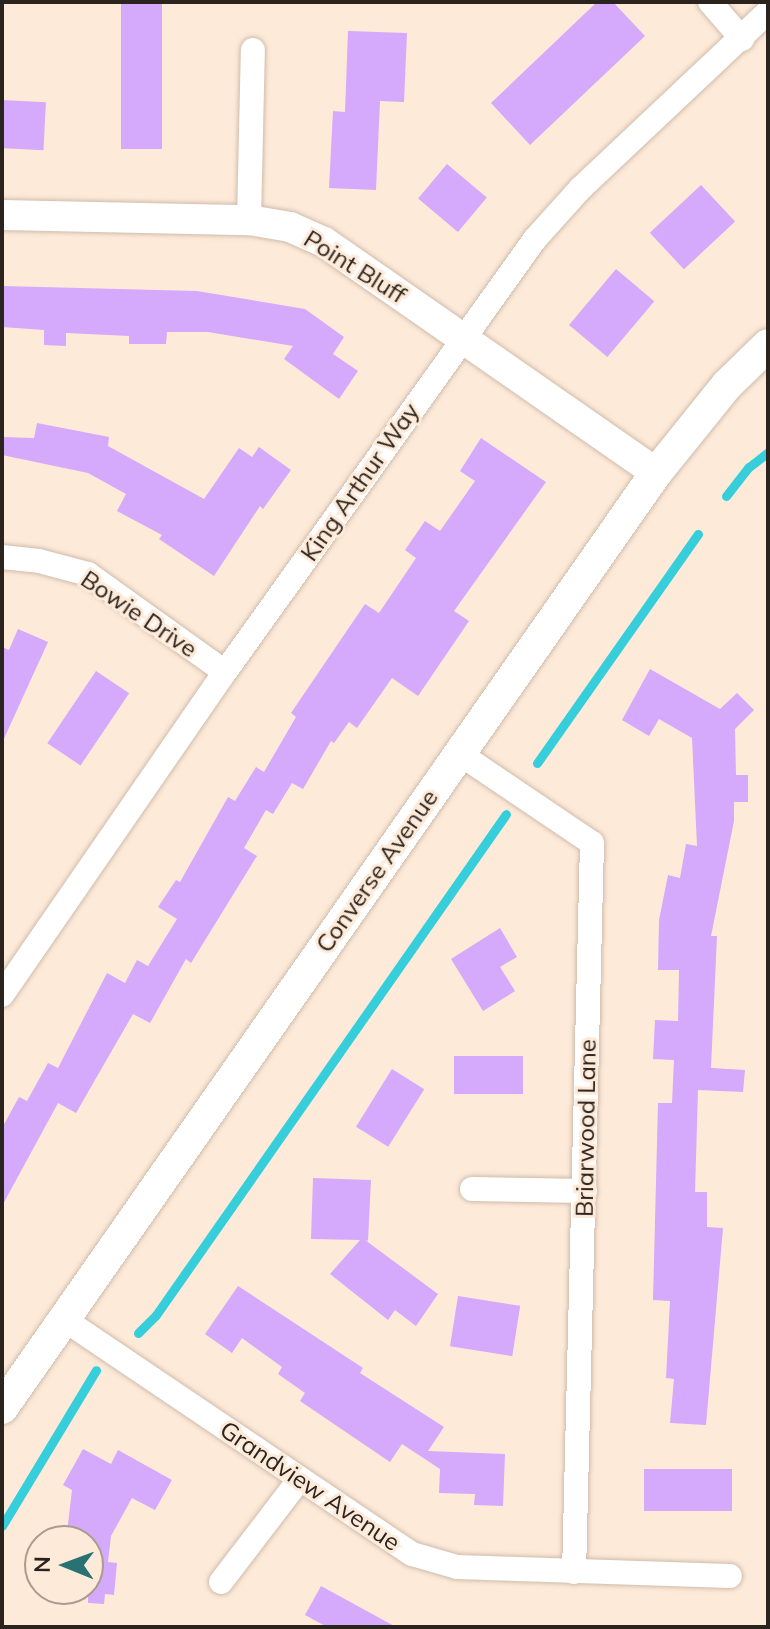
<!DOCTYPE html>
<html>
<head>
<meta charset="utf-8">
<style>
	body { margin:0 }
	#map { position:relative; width:770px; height:1629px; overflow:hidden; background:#feead9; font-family:Mulish,sans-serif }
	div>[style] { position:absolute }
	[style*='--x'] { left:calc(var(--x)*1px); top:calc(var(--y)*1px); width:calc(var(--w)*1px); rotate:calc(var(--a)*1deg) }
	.stream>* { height:9px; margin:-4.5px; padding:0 4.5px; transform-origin:4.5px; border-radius:4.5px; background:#37cedc }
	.building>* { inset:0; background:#d5a9fb; transform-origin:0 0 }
	.roads { filter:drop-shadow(0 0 2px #cfbcab) drop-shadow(0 0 2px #cfbcab) }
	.minor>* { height:24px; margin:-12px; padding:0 12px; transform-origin:12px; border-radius:12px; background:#fff }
	.tertiary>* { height:30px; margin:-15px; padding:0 15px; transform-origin:15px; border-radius:15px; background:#fff }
	.secondary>* { height:32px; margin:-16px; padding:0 16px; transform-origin:16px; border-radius:16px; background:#fff }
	span { translate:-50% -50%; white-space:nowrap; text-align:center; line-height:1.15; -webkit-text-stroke:6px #feead9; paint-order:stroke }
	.street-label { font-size:24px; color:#2b241e }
	.frame { position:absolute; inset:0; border:4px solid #2b241e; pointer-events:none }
	.north { position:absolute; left:24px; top:1525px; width:80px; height:80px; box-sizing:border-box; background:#feead9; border:2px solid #aa9b8e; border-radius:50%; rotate:271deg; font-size:22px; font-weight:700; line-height:32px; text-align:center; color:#2b241e }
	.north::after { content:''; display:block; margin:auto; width:28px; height:36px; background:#287274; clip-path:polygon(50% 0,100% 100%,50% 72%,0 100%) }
</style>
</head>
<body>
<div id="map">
	<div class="stream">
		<div style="--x:726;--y:496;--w:37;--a:-52"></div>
		<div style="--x:749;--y:467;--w:24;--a:-38"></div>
		<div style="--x:537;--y:763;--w:280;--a:-54.9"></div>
		<div style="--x:138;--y:1333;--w:25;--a:-45"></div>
		<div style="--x:156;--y:1315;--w:611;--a:-55.06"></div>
		<div style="--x:2;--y:1526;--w:182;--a:-58.9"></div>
	</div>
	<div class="building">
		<div style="left:121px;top:2px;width:41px;height:147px"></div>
		<div style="clip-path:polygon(597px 2px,613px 2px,645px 36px,530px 145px,491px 103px)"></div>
		<div style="clip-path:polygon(348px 31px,407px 33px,404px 102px,380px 101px,376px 190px,329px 188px,333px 111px,345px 112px)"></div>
		<div style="left:2px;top:100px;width:44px;height:48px;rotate:3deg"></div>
		<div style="left:447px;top:164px;width:52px;height:45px;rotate:40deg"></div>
		<div style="left:701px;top:185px;width:50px;height:70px;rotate:47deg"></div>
		<div style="left:616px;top:269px;width:50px;height:73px;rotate:40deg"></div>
		<div style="clip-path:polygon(2px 286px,197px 291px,305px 309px,344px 337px,333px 354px,358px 371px,339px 399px,284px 359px,293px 346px,208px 332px,167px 332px,166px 344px,129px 344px,129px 336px,66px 333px,66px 346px,44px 345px,44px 330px,2px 327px)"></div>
		<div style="clip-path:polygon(37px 423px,109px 437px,108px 446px,204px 499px,239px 448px,252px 457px,259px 447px,291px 470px,263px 509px,260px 506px,214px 576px,159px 539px,162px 535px,117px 511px,126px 494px,88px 473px,2px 455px,2px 437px,34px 438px)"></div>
		<div style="clip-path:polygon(481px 438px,546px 482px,454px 611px,469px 621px,418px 696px,392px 678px,357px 728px,349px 722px,334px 743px,331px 741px,303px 789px,292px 783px,273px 814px,266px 810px,244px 848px,257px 856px,191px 963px,186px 959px,150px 1023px,133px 1014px,76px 1113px,58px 1103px,2px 1206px,2px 1128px,19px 1097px,27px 1101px,48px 1063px,58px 1068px,107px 973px,125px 983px,137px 960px,148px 966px,177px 919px,158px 907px,176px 880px,180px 882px,228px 797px,235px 801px,256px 767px,264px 772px,296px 717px,291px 713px,365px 604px,379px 613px,416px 558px,405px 550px,425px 521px,440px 531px,475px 481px,460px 471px)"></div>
		<div style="clip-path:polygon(18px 629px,48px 642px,2px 743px,2px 647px,9px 650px)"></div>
		<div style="clip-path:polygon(650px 669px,720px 709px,737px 693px,754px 710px,735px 729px,736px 775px,748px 775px,748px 802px,734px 802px,734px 821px,711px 936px,717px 936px,711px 1068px,745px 1070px,743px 1092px,698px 1090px,695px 1192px,707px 1192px,707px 1227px,723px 1228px,706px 1425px,670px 1423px,674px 1379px,666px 1378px,670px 1301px,653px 1300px,658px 1103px,672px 1103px,674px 1060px,653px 1059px,655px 1020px,678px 1021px,679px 970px,658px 970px,659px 920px,668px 875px,680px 878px,686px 844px,697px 846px,692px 738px,659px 719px,649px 736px,622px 720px)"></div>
		<div style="left:96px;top:671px;width:40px;height:87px;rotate:34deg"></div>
		<div style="clip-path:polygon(500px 928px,517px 957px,500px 967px,515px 991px,483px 1011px,451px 959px)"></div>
		<div style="left:523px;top:1056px;width:38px;height:69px;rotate:90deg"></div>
		<div style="left:392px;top:1069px;width:38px;height:68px;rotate:32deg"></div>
		<div style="clip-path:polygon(313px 1178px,371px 1180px,368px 1241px,365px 1240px,438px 1294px,416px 1326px,395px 1310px,388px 1320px,330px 1274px,360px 1240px,311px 1239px)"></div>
		<div style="clip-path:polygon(238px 1286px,363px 1368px,360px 1373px,444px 1427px,428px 1451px,505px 1454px,503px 1506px,474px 1505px,475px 1494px,439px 1493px,440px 1469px,402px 1444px,390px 1462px,300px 1401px,305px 1393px,278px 1374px,282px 1367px,242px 1338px,232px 1353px,205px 1334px)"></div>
		<div style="left:458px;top:1296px;width:63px;height:51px;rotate:9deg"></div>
		<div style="clip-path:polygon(83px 1449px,111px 1464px,118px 1450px,172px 1480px,155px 1510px,132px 1498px,111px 1536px,108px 1562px,117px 1563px,114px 1595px,105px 1594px,104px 1604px,88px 1603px,88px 1541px,66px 1541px,72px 1490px,63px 1485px)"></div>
		<div style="left:644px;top:1469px;width:88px;height:42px"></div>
		<div style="clip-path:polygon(321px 1586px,396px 1627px,327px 1627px,305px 1615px)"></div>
	</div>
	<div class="roads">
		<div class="minor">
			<div style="--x:710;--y:2;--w:49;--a:49.1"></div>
			<div style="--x:249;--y:220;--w:170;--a:-88.7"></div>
			<div style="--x:2;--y:557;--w:37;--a:6"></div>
			<div style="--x:39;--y:561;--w:51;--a:14.9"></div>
			<div style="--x:88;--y:574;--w:168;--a:35.6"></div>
			<div style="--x:460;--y:754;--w:159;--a:34"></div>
			<div style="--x:592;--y:843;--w:729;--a:91.41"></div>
			<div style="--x:2;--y:995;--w:393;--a:-55.4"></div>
			<div style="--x:225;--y:672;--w:533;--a:-54.4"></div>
			<div style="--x:535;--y:239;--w:69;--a:-48"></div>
			<div style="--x:581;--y:188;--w:257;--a:-43.3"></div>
			<div style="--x:472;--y:1189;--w:113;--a:1"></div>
			<div style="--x:62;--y:1318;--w:422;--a:34"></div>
			<div style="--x:412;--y:1554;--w:47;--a:16.1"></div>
			<div style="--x:457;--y:1567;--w:273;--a:1.9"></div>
			<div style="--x:221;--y:1582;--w:128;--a:-52.6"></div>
		</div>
		<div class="tertiary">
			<div style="--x:2;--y:215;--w:247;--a:1.2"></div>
			<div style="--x:249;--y:220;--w:42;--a:9.7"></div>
			<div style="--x:290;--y:227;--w:37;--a:24"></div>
			<div style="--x:324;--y:242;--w:404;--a:34.8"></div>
		</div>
		<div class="secondary">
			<div style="--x:2;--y:1408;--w:1141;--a:-55.03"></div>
			<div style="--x:656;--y:473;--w:113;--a:-51.1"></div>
			<div style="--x:727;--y:385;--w:57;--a:-44.3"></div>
		</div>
	</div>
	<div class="street-label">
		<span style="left:355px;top:267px;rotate:32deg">Point Bluff</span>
		<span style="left:360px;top:482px;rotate:-55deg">King Arthur Way</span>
		<span style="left:139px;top:614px;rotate:34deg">Bowie Drive</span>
		<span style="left:377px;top:871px;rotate:-55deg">Converse Avenue</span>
		<span style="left:586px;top:1128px;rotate:-89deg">Briarwood Lane</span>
		<span style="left:310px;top:1486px;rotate:34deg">Grandview Avenue</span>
	</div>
	<div class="frame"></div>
	<div class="north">N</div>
</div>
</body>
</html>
